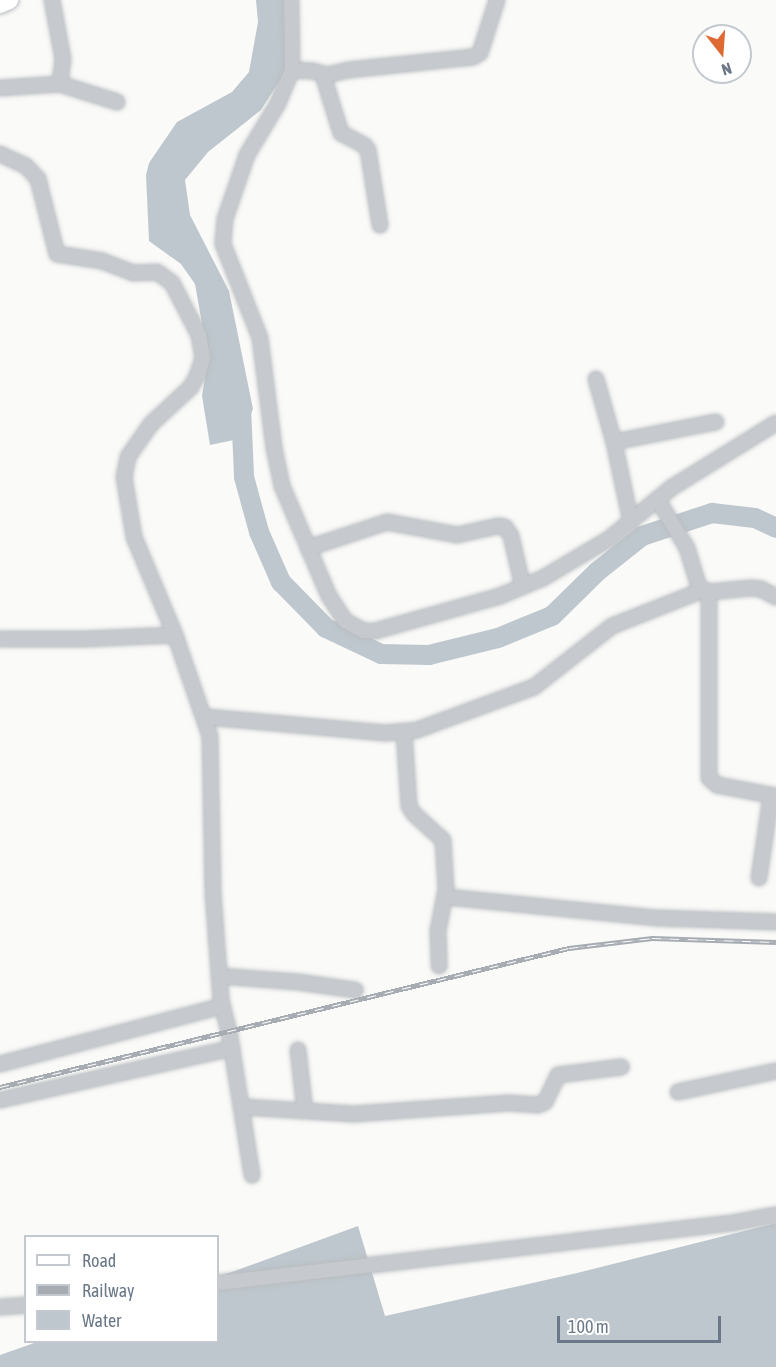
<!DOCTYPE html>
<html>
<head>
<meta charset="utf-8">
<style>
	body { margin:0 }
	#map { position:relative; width:776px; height:1367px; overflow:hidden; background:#fafaf8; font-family:"Asap Condensed",sans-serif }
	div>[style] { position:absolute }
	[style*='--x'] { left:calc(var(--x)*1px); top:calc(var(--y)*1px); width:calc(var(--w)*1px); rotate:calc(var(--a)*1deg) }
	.water>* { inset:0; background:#bec7cd }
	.river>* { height:20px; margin:-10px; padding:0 10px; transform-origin:10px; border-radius:10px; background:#bec7cd }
	.roads { filter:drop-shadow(0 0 2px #b9bdc1) drop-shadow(0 0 2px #b9bdc1) }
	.minor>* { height:14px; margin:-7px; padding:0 7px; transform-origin:7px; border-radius:7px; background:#c6c9cd }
	.major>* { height:18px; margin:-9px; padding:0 9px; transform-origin:9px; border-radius:9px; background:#fff }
	.rail>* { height:5px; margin-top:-2.5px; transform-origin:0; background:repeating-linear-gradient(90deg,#fff 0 9px,#a7acb2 0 18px); box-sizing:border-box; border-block:2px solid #a7acb2 }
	span { translate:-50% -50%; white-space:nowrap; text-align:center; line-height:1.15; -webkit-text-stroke:6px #fff; paint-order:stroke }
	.legend { position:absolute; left:24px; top:1235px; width:195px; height:108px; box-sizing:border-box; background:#fff; border:2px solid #c3c9cf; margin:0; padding:8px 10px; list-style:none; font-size:18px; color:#6a7888 }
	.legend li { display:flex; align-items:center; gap:12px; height:30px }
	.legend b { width:30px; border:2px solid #c3c9cf }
	.north { position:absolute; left:692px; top:24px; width:60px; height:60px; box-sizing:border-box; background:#fff; border:2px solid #c3c9cf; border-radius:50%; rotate:163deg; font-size:16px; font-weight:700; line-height:24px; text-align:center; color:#6a7888 }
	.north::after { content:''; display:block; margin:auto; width:21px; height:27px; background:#df6933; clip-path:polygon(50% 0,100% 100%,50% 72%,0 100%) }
	.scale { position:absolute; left:557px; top:1316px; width:164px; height:27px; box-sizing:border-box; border:3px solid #6a7888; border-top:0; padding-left:8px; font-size:18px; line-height:21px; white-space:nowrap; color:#6a7888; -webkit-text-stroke:4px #fff; paint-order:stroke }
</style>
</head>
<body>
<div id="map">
	<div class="water">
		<div style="clip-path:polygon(256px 0,291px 0,293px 43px,282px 77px,261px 110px,208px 152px,185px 180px,190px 215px,229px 291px,253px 409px,243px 432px,234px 440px,210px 445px,202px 396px,208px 358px,195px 284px,181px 264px,149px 241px,146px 175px,149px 163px,177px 122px,232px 92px,249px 72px,258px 22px)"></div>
		<div style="clip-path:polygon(776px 1223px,776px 1367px,0 1367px,0 1355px,37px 1342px,218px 1342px,218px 1277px,358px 1226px,385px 1316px,577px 1273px)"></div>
	</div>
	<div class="river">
		<div style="--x:241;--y:407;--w:70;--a:87.5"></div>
		<div style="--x:244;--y:477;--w:57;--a:74.7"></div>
		<div style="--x:259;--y:532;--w:55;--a:66.3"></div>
		<div style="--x:281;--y:582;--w:64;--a:45.6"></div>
		<div style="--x:326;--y:628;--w:61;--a:25.3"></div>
		<div style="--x:381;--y:654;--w:48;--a:1.2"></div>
		<div style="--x:429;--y:655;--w:71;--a:-13.8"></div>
		<div style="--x:498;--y:638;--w:58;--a:-22.2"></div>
		<div style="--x:552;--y:616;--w:64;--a:-44.4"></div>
		<div style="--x:598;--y:571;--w:56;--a:-38.5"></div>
		<div style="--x:642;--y:536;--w:74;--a:-18.2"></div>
		<div style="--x:712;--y:513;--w:43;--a:6.6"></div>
		<div style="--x:755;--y:518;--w:23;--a:25"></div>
	</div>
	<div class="roads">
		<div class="minor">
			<div style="--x:52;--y:0;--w:60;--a:79.4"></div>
			<div style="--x:63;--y:59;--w:25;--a:97"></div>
			<div style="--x:291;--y:0;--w:70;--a:89.2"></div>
			<div style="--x:292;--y:70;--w:38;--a:113"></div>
			<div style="--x:277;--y:105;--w:58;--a:121"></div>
			<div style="--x:247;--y:155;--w:68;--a:109"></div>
			<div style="--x:225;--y:219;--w:25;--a:95"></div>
			<div style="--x:223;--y:244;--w:101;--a:68.5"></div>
			<div style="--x:260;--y:338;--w:111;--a:82.7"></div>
			<div style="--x:274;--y:448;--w:39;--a:78"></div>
			<div style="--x:282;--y:486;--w:120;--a:66.9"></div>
			<div style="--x:329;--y:596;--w:30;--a:57"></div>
			<div style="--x:345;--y:621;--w:21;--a:28"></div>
			<div style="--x:364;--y:631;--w:11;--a:0"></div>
			<div style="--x:375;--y:631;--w:130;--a:-15.6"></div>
			<div style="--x:500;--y:596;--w:47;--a:-22.7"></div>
			<div style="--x:543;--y:578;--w:77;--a:-30.6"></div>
			<div style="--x:609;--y:539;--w:80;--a:-39.4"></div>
			<div style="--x:671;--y:488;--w:123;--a:-31.8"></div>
			<div style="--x:292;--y:70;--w:21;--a:3"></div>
			<div style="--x:313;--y:71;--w:15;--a:16"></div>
			<div style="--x:327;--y:75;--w:22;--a:-13"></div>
			<div style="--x:348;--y:70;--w:126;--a:-5.9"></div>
			<div style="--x:473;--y:57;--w:8;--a:-30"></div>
			<div style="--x:480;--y:53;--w:56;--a:-72.2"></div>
			<div style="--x:323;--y:75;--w:61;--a:72.8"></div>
			<div style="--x:341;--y:133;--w:27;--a:28"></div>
			<div style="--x:365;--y:146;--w:5;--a:53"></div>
			<div style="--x:368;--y:150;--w:76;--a:80.9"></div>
			<div style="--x:0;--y:88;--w:60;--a:-3.8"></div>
			<div style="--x:60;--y:84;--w:60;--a:17.5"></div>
			<div style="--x:0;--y:154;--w:29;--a:25"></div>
			<div style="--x:26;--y:166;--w:18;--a:47"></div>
			<div style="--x:38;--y:179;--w:77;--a:75.8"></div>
			<div style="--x:57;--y:254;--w:46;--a:8.8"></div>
			<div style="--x:102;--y:261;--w:33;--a:21"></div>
			<div style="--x:133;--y:273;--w:24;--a:-2"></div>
			<div style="--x:157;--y:272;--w:19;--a:36"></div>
			<div style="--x:172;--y:283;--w:59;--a:62.6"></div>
			<div style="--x:199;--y:335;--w:23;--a:80"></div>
			<div style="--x:203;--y:358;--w:19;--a:108"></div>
			<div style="--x:197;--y:376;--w:13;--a:119"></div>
			<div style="--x:191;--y:387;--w:54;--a:137.2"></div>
			<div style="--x:151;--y:424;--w:40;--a:124.9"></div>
			<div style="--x:128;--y:457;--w:20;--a:101"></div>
			<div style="--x:124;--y:477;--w:61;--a:80.5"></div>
			<div style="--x:134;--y:537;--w:106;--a:67.3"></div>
			<div style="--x:175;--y:635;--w:107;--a:70.9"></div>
			<div style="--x:210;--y:736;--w:157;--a:88.9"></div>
			<div style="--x:213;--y:893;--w:107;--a:85.7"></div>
			<div style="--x:221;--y:1000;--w:32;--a:76"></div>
			<div style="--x:229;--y:1031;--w:146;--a:80.9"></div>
			<div style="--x:596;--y:379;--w:66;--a:74.1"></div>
			<div style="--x:614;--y:442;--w:82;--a:78"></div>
			<div style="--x:614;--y:442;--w:104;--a:-11.1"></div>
			<div style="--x:658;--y:500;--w:56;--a:58.9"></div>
			<div style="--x:687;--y:548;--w:41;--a:72.9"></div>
			<div style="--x:699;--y:587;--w:11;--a:27"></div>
			<div style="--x:709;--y:592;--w:42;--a:-5.4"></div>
			<div style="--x:751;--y:588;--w:10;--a:6"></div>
			<div style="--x:761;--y:589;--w:17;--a:28"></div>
			<div style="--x:308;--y:548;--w:83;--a:-18.2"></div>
			<div style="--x:387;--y:522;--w:71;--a:10.5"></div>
			<div style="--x:457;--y:535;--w:42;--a:-12.4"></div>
			<div style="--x:498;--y:526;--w:7;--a:8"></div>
			<div style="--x:505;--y:527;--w:11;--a:56"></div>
			<div style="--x:511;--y:536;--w:52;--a:76.8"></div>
			<div style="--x:709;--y:592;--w:186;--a:90"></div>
			<div style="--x:709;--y:778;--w:11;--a:41"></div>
			<div style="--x:717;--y:785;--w:60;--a:10.6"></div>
			<div style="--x:0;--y:639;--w:84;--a:0"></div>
			<div style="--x:84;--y:639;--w:91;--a:-2.5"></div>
			<div style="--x:206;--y:717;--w:180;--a:5.1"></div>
			<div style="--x:385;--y:733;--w:32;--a:-5"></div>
			<div style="--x:417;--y:730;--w:125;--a:-20.2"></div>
			<div style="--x:534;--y:687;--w:99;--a:-38"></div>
			<div style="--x:612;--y:626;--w:98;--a:-21.6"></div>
			<div style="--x:404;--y:732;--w:74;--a:86.1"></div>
			<div style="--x:409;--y:806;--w:9;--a:58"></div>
			<div style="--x:414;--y:814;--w:39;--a:42"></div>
			<div style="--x:443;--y:840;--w:49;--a:86.5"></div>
			<div style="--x:446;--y:889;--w:43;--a:100.8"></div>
			<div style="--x:438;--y:931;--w:35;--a:88"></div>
			<div style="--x:759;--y:878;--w:83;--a:-81.7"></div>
			<div style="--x:446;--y:897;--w:213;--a:5.7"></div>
			<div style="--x:658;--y:918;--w:118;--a:1.9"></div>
			<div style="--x:219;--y:976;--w:79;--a:4.3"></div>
			<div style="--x:298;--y:982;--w:58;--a:8"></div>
			<div style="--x:298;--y:1050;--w:61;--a:83.5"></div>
			<div style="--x:0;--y:1064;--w:230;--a:-14.6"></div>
			<div style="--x:678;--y:1092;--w:100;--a:-12.1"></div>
			<div style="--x:0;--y:1100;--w:238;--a:-12.6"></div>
			<div style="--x:243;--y:1107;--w:111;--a:3.6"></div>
			<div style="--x:354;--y:1114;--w:155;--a:-4.1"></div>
			<div style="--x:509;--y:1103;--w:29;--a:4"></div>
			<div style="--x:538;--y:1105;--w:8;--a:-23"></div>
			<div style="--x:545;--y:1102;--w:30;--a:-64"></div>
			<div style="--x:558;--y:1075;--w:64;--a:-7.2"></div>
			<div style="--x:218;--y:1283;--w:517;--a:-6.66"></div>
			<div style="--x:732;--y:1223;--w:45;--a:-10.3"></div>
			<div style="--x:0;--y:1307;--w:26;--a:-4"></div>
		</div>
		<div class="major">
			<div style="--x:0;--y:4;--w:10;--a:-24"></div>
		</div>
	</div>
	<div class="rail">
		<div style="--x:0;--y:1087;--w:586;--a:-13.73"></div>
		<div style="--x:569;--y:948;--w:84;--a:-6.9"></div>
		<div style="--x:652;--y:938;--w:124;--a:1.8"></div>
	</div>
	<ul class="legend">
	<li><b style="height:8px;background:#fff"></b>Road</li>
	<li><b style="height:8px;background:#a7acb2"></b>Railway</li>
	<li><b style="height:16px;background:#bec7cd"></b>Water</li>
	</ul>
	<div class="north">N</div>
	<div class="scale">100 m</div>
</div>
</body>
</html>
